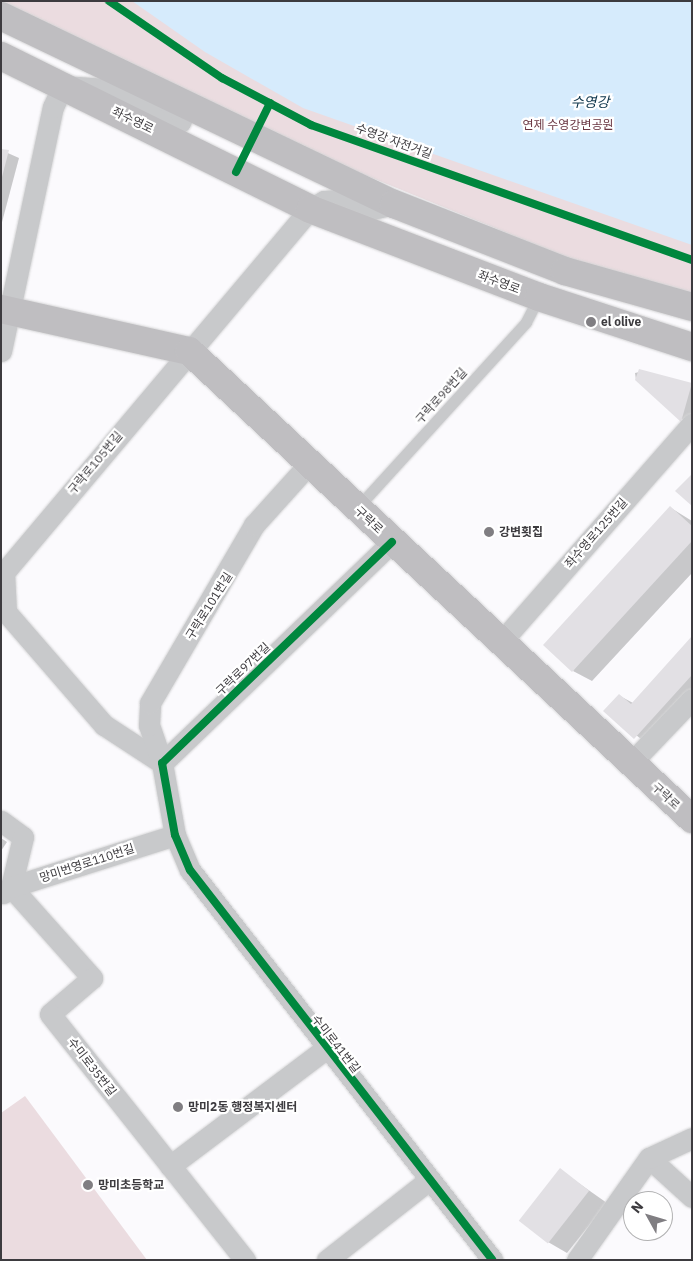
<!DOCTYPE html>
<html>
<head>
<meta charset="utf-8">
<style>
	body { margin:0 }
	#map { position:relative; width:693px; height:1261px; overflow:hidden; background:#fbfafd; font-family:"IBM Plex Sans","Noto Sans KR",sans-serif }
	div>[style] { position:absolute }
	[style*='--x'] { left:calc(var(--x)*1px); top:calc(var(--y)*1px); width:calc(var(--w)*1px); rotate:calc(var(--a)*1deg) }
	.green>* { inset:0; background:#ebdce0 }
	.water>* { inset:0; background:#d6ebfc }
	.shadow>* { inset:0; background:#0003 }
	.building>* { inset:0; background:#e2e0e4; transform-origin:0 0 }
	.roads { filter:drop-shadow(0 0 1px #d5d5d6) drop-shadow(0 0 1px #d5d5d6) }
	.lane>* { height:11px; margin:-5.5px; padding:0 5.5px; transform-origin:5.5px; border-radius:5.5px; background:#c8c9cb }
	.street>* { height:21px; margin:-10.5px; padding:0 10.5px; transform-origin:10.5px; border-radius:10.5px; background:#c8c9cb }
	.secondary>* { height:28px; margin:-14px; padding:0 14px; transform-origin:14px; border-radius:14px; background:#bfbec1 }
	.cycleway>* { height:8px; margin:-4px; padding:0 4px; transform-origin:4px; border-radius:4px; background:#00873e }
	.dots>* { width:14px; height:14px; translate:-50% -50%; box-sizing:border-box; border:2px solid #fff; border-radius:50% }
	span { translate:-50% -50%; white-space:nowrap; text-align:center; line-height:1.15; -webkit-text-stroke:4.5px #fff; paint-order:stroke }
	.street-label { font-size:12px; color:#3d3b3f }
	.park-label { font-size:12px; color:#6a3642 }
	.poi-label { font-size:12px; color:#3d3b3f; font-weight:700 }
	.left { translate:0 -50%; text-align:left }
	.water-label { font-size:14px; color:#083047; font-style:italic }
	.frame { position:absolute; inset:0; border:2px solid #3d3b3f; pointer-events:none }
	.north { position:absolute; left:623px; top:1191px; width:50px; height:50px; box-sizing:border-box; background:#fff; border:1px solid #b1b1b2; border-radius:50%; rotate:309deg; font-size:14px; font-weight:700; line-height:20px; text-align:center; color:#3d3b3f }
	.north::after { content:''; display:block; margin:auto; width:18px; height:22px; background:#807e82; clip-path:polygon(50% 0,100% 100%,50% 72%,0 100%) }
</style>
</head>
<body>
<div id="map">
	<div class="green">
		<div style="clip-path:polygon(1px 1px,692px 1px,692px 294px,585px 265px,306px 151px)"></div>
		<div style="clip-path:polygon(25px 1096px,147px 1260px,1px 1260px,1px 1113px)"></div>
	</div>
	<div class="water">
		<div style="clip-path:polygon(132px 1px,692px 1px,692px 245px,303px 108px,205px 52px)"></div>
	</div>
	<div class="shadow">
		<div style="clip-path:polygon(1px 150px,19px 158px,1px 226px)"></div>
		<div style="clip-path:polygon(644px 371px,692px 385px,692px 427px,636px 380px,635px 373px)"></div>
		<div style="clip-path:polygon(671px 508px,692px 521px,692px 573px,592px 681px,573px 671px)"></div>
		<div style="clip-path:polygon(692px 638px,692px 707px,654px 749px,605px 711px,620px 696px,633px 703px)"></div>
		<div style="clip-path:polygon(1px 838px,7px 842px,1px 851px)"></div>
		<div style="clip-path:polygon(560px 1170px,607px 1203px,567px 1253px,548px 1242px)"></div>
	</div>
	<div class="building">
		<div style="clip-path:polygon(1px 149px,9px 150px,2px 177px,1px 177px)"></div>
		<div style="clip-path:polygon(639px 369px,692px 383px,681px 422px,635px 380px)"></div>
		<div style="clip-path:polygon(692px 474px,692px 506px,675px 491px)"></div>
		<div style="clip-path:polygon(670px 506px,692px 526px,692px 541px,572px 672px,543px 645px)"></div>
		<div style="clip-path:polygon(692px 636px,692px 675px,634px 739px,603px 711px,619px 694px,631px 704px)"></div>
		<div style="left:560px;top:1168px;width:37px;height:67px;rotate:38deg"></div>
	</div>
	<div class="roads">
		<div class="lane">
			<div style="--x:357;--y:508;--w:251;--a:-47.7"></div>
			<div style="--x:526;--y:322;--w:28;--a:-63"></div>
		</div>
		<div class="street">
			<div style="--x:1;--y:351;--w:249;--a:-78"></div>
			<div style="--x:53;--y:107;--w:23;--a:-65"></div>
			<div style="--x:63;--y:86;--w:43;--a:4"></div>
			<div style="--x:106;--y:89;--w:73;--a:26.9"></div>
			<div style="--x:171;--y:122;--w:9;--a:0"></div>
			<div style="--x:180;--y:122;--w:9;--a:-63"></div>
			<div style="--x:184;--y:114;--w:24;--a:-145"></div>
			<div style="--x:392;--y:542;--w:319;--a:136.1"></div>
			<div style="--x:162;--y:763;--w:73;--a:79.8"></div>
			<div style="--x:175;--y:835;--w:38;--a:67"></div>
			<div style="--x:190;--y:870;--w:493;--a:52.2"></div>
			<div style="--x:4;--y:572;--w:40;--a:87.1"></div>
			<div style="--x:6;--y:612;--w:150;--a:49.1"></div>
			<div style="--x:104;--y:725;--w:69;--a:33.2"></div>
			<div style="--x:1;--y:576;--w:480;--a:-49.9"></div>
			<div style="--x:310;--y:209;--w:16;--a:-30"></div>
			<div style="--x:324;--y:201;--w:16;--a:-4"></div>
			<div style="--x:340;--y:200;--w:30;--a:20"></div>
			<div style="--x:368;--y:210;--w:27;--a:-13"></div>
			<div style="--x:501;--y:642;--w:290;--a:-48.8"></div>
			<div style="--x:162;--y:763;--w:40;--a:-108.9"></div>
			<div style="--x:149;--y:725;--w:22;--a:-87"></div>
			<div style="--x:150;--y:703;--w:206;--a:-59.7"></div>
			<div style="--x:254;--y:525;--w:82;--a:-48"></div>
			<div style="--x:631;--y:763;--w:88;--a:-46.4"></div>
			<div style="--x:1;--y:821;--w:27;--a:36"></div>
			<div style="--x:23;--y:837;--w:51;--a:103.5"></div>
			<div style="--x:11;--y:887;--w:122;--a:48.3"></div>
			<div style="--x:92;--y:978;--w:55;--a:139.4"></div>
			<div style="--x:50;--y:1014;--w:314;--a:51.6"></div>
			<div style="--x:3;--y:893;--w:10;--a:-37"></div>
			<div style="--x:11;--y:887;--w:172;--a:-17.6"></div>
			<div style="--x:649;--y:1158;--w:58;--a:42.2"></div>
			<div style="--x:170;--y:1166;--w:194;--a:-37"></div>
			<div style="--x:327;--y:1260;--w:130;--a:-38.1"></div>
			<div style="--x:577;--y:1260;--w:125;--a:-54.8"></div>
			<div style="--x:649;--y:1158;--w:47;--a:-24.9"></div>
		</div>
		<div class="secondary">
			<div style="--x:1;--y:16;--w:436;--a:25.6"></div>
			<div style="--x:394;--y:204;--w:184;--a:21.4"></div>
			<div style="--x:565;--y:271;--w:132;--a:15.8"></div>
			<div style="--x:1;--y:56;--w:345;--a:26.3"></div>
			<div style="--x:310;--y:209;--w:245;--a:21"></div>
			<div style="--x:539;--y:297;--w:161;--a:18.1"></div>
			<div style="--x:1;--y:309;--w:193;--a:12.6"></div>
			<div style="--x:189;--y:351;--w:687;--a:42.94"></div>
		</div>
	</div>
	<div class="cycleway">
		<div style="--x:109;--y:1;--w:137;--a:34.3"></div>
		<div style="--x:222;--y:78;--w:101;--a:27.8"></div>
		<div style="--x:311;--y:125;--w:404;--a:19.5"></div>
		<div style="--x:236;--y:172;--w:77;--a:-63.8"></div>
		<div style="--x:392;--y:542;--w:319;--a:136.1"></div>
		<div style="--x:162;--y:763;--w:73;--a:79.8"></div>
		<div style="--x:175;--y:835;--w:38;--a:67"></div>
		<div style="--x:190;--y:870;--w:493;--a:52.2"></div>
	</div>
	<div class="dots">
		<div style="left:591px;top:322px;background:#807e82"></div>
		<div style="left:489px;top:532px;background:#807e82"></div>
		<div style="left:178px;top:1107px;background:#807e82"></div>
		<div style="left:88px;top:1185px;background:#807e82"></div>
	</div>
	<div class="street-label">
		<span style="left:133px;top:120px;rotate:26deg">좌수영로</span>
		<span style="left:394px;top:141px;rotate:20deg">수영강 자전거길</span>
		<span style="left:499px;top:282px;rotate:21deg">좌수영로</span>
		<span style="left:441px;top:396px;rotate:-48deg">구락로98번길</span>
		<span style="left:95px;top:463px;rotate:-50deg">구락로105번길</span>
		<span style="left:369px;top:520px;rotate:43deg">구락로</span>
		<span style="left:596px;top:533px;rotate:-49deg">좌수영로125번길</span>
		<span style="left:209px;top:606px;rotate:-58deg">구락로101번길</span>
		<span style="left:243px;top:669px;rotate:-44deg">구락로97번길</span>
		<span style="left:666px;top:796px;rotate:43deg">구락로</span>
		<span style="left:87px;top:863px;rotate:-18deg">망미번영로110번길</span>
		<span style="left:336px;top:1044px;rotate:52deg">수미로41번길</span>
		<span style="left:92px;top:1067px;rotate:52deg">수미로35번길</span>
	</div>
	<div class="park-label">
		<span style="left:568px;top:125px">연제 수영강변공원</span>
	</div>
	<div class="poi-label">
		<span class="left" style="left:601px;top:322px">el olive</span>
		<span class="left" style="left:499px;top:532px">강변횟집</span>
		<span class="left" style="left:188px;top:1107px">망미2동 행정복지센터</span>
		<span class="left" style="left:98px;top:1185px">망미초등학교</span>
	</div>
	<div class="water-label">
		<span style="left:590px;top:102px">수영강</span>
	</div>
	<div class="frame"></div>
	<div class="north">N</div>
</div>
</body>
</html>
